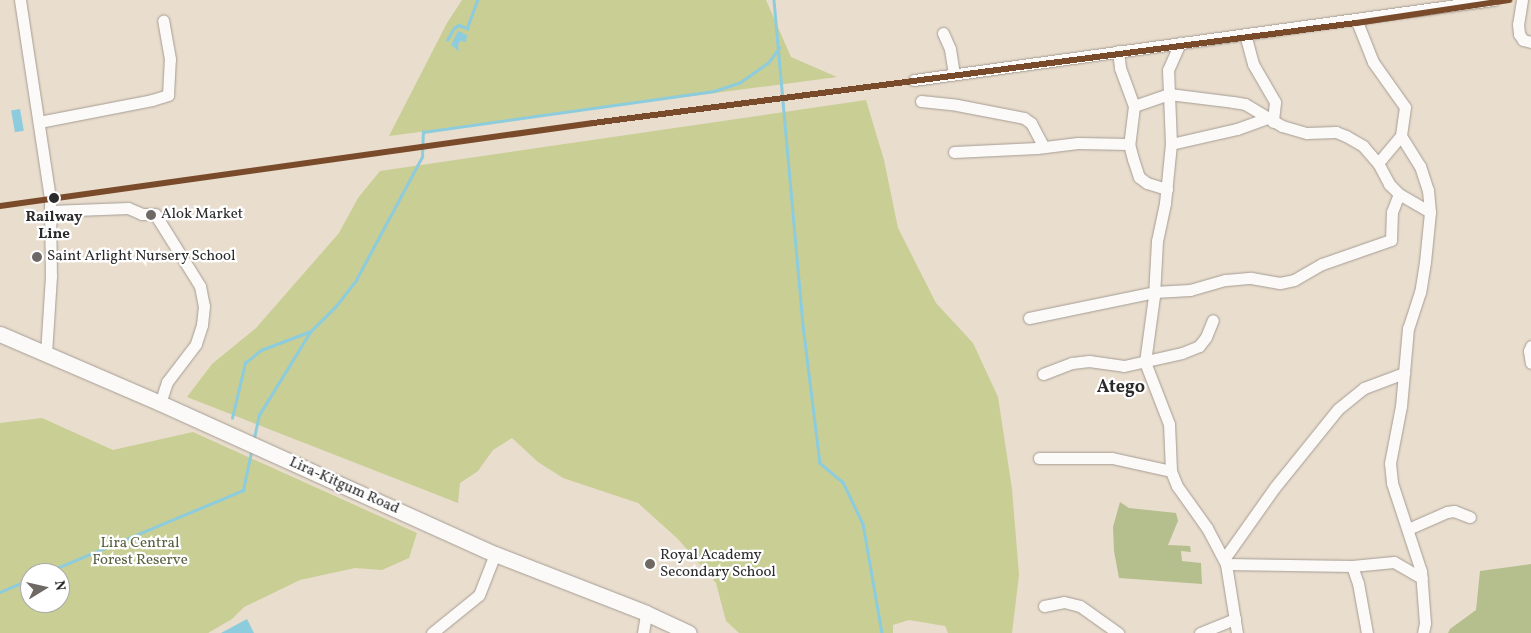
<!DOCTYPE html>
<html>
<head>
<meta charset="utf-8">
<style>
	body { margin:0 }
	#map { position:relative; width:1531px; height:633px; overflow:hidden; background:#e9ddcd; font-family:Vollkorn,serif }
	div>[style] { position:absolute }
	[style*='--x'] { left:calc(var(--x)*1px); top:calc(var(--y)*1px); width:calc(var(--w)*1px); rotate:calc(var(--a)*1deg) }
	.green>* { inset:0; background:#c8ce94 }
	.forest>* { inset:0; background:#b5bf8e }
	.water>* { inset:0; background:#8dccdd; transform-origin:0 0 }
	.stream>* { height:2.5px; margin:-1.25px; padding:0 1.25px; transform-origin:1.25px; border-radius:1.25px; background:#8dccdd }
	.roads { filter:drop-shadow(0 0 1px #a49d94) drop-shadow(0 0 1px #a49d94) }
	.minor>* { height:11px; margin:-5.5px; padding:0 5.5px; transform-origin:5.5px; border-radius:5.5px; background:#fcfaf8 }
	.major>* { height:15px; margin:-7.5px; padding:0 7.5px; transform-origin:7.5px; border-radius:7.5px; background:#fcfaf8 }
	.rail-1>* { height:6px; margin:-3px; padding:0 3px; transform-origin:3px; border-radius:3px; background:#7a4b2a }
	.dots>* { width:14px; height:14px; translate:-50% -50%; box-sizing:border-box; border:2px solid #fff; border-radius:50% }
	span { translate:-50% -50%; white-space:nowrap; text-align:center; line-height:1.15; -webkit-text-stroke:4.5px #fff; paint-order:stroke }
	.poi-label { font-size:15px; color:#2b2b2b }
	.left { translate:0 -50%; text-align:left }
	.stop-label { font-size:15px; color:#2b2b2b; font-weight:700 }
	.street-label { font-size:15px; color:#2b2b2b }
	.park-label { font-size:15px; color:#58603f }
	.quarter-label { font-size:18px; color:#2b2b2b; font-weight:700 }
	.north { position:absolute; left:20px; top:563px; width:50px; height:50px; box-sizing:border-box; background:#fff; border:1px solid #aaa; border-radius:50%; rotate:81deg; font-size:14px; font-weight:700; line-height:20px; text-align:center; color:#2b2b2b }
	.north::after { content:''; display:block; margin:auto; width:18px; height:22px; background:#6e6964; clip-path:polygon(50% 0,100% 100%,50% 72%,0 100%) }
</style>
</head>
<body>
<div id="map">
	<div class="green">
		<div style="clip-path:polygon(462px 0,766px 0,791px 57px,837px 77px,389px 136px,447px 23px)"></div>
		<div style="clip-path:polygon(866px 100px,884px 160px,898px 228px,936px 303px,973px 343px,998px 397px,1012px 489px,1019px 575px,1012px 633px,948px 633px,945px 626px,909px 620px,893px 625px,893px 633px,739px 633px,726px 621px,716px 583px,678px 539px,638px 503px,563px 478px,538px 462px,512px 438px,493px 450px,478px 471px,460px 483px,458px 503px,187px 397px,212px 364px,256px 328px,339px 233px,358px 198px,380px 171px)"></div>
		<div style="clip-path:polygon(evenodd,42px 418px,113px 450px,193px 432px,417px 533px,409px 558px,382px 570px,355px 568px,300px 580px,244px 607px,232px 619px,208px 633px,0 633px,0 423px,42px 418px,30px 573px,60px 573px,60px 603px,30px 603px,30px 573px)"></div>
	</div>
	<div class="forest">
		<div style="clip-path:polygon(1120px 502px,1129px 508px,1176px 513px,1178px 521px,1168px 545px,1190px 546px,1191px 552px,1181px 551px,1182px 561px,1201px 563px,1202px 584px,1119px 578px,1114px 551px,1113px 527px)"></div>
		<div style="clip-path:polygon(1531px 564px,1531px 633px,1448px 633px,1450px 629px,1476px 610px,1480px 571px)"></div>
	</div>
	<div class="water">
		<div style="clip-path:polygon(458px 31px,467px 35px,466px 42px,460px 41px,458px 45px,459px 51px,451px 45px)"></div>
		<div style="left:20px;top:109px;width:22px;height:9px;rotate:80deg"></div>
		<div style="clip-path:polygon(247px 619px,254px 633px,221px 633px)"></div>
	</div>
	<div class="stream">
		<div style="--x:774;--y:0;--w:326;--a:84.9"></div>
		<div style="--x:803;--y:325;--w:139;--a:83"></div>
		<div style="--x:820;--y:463;--w:30;--a:40"></div>
		<div style="--x:843;--y:482;--w:47;--a:64.5"></div>
		<div style="--x:863;--y:524;--w:111;--a:80.1"></div>
		<div style="--x:447;--y:40;--w:14;--a:-60"></div>
		<div style="--x:454;--y:28;--w:6;--a:-31"></div>
		<div style="--x:459;--y:25;--w:9;--a:21"></div>
		<div style="--x:467;--y:28;--w:30;--a:-70"></div>
		<div style="--x:232;--y:418;--w:57;--a:-76.7"></div>
		<div style="--x:245;--y:363;--w:21;--a:-39"></div>
		<div style="--x:261;--y:350;--w:53;--a:-20.8"></div>
		<div style="--x:311;--y:331;--w:35;--a:-45"></div>
		<div style="--x:336;--y:306;--w:33;--a:-52"></div>
		<div style="--x:356;--y:280;--w:140;--a:-61.8"></div>
		<div style="--x:422;--y:157;--w:25;--a:-88"></div>
		<div style="--x:423;--y:132;--w:294;--a:-8"></div>
		<div style="--x:714;--y:91;--w:26;--a:-18"></div>
		<div style="--x:739;--y:83;--w:35;--a:-35"></div>
		<div style="--x:768;--y:63;--w:19;--a:-54"></div>
		<div style="--x:254;--y:438;--w:24;--a:-78"></div>
		<div style="--x:259;--y:415;--w:97;--a:-58.4"></div>
		<div style="--x:45;--y:573;--w:215;--a:-22.7"></div>
		<div style="--x:243;--y:490;--w:39;--a:-78"></div>
		<div style="--x:0;--y:592;--w:33;--a:-23"></div>
	</div>
	<div class="roads">
		<div class="minor">
			<div style="--x:20;--y:0;--w:201;--a:81.4"></div>
			<div style="--x:50;--y:199;--w:77;--a:89.3"></div>
			<div style="--x:51;--y:276;--w:78;--a:93.7"></div>
			<div style="--x:1522;--y:0;--w:24;--a:99"></div>
			<div style="--x:1518;--y:24;--w:10;--a:84"></div>
			<div style="--x:1519;--y:34;--w:7;--a:56"></div>
			<div style="--x:1523;--y:40;--w:8;--a:14"></div>
			<div style="--x:1356;--y:19;--w:46;--a:68.4"></div>
			<div style="--x:1373;--y:62;--w:55;--a:54.6"></div>
			<div style="--x:1405;--y:107;--w:29;--a:98"></div>
			<div style="--x:1401;--y:136;--w:36;--a:58"></div>
			<div style="--x:1420;--y:166;--w:25;--a:72"></div>
			<div style="--x:1428;--y:190;--w:22;--a:85"></div>
			<div style="--x:1430;--y:212;--w:50;--a:95.7"></div>
			<div style="--x:1425;--y:262;--w:30;--a:99"></div>
			<div style="--x:1420;--y:292;--w:38;--a:108"></div>
			<div style="--x:1408;--y:328;--w:78;--a:95.1"></div>
			<div style="--x:1401;--y:406;--w:58;--a:100.9"></div>
			<div style="--x:1390;--y:463;--w:20;--a:84"></div>
			<div style="--x:1392;--y:483;--w:93;--a:71.8"></div>
			<div style="--x:1421;--y:571;--w:52;--a:85.6"></div>
			<div style="--x:1425;--y:623;--w:10;--a:101"></div>
			<div style="--x:943;--y:33;--w:17;--a:66"></div>
			<div style="--x:950;--y:49;--w:25;--a:81"></div>
			<div style="--x:1245;--y:34;--w:31;--a:75"></div>
			<div style="--x:1253;--y:64;--w:44;--a:59.9"></div>
			<div style="--x:1275;--y:102;--w:20;--a:96"></div>
			<div style="--x:1118;--y:51;--w:17;--a:83"></div>
			<div style="--x:1120;--y:68;--w:40;--a:69.8"></div>
			<div style="--x:1134;--y:106;--w:38;--a:97"></div>
			<div style="--x:1129;--y:144;--w:16;--a:75"></div>
			<div style="--x:1133;--y:159;--w:19;--a:72"></div>
			<div style="--x:1139;--y:177;--w:10;--a:37"></div>
			<div style="--x:1147;--y:183;--w:21;--a:17"></div>
			<div style="--x:914;--y:80;--w:585;--a:-7.87"></div>
			<div style="--x:921;--y:101;--w:36;--a:6"></div>
			<div style="--x:957;--y:105;--w:68;--a:11"></div>
			<div style="--x:1024;--y:118;--w:9;--a:36"></div>
			<div style="--x:1031;--y:123;--w:27;--a:62"></div>
			<div style="--x:1134;--y:106;--w:37;--a:-19"></div>
			<div style="--x:1169;--y:94;--w:64;--a:7.1"></div>
			<div style="--x:1233;--y:102;--w:12;--a:9"></div>
			<div style="--x:1245;--y:104;--w:43;--a:30.7"></div>
			<div style="--x:1282;--y:126;--w:26;--a:16"></div>
			<div style="--x:1307;--y:133;--w:29;--a:-2"></div>
			<div style="--x:1336;--y:132;--w:11;--a:22"></div>
			<div style="--x:1346;--y:136;--w:20;--a:30"></div>
			<div style="--x:1363;--y:146;--w:23;--a:49"></div>
			<div style="--x:1378;--y:163;--w:24;--a:62"></div>
			<div style="--x:1389;--y:184;--w:14;--a:45"></div>
			<div style="--x:1399;--y:194;--w:36;--a:30"></div>
			<div style="--x:39;--y:122;--w:115;--a:-11"></div>
			<div style="--x:152;--y:100;--w:17;--a:-17"></div>
			<div style="--x:168;--y:95;--w:36;--a:-87"></div>
			<div style="--x:170;--y:59;--w:39;--a:-100"></div>
			<div style="--x:1171;--y:144;--w:74;--a:-92.3"></div>
			<div style="--x:1168;--y:70;--w:30;--a:-66"></div>
			<div style="--x:954;--y:152;--w:83;--a:-2.8"></div>
			<div style="--x:1037;--y:148;--w:41;--a:-7"></div>
			<div style="--x:1078;--y:143;--w:51;--a:1.1"></div>
			<div style="--x:1378;--y:163;--w:35;--a:-50"></div>
			<div style="--x:50;--y:211;--w:78;--a:-2.2"></div>
			<div style="--x:128;--y:208;--w:15;--a:23"></div>
			<div style="--x:142;--y:214;--w:13;--a:0"></div>
			<div style="--x:155;--y:214;--w:85;--a:58"></div>
			<div style="--x:200;--y:286;--w:20;--a:79"></div>
			<div style="--x:204;--y:306;--w:19;--a:96"></div>
			<div style="--x:202;--y:325;--w:20;--a:108"></div>
			<div style="--x:196;--y:344;--w:48;--a:127.3"></div>
			<div style="--x:167;--y:382;--w:22;--a:108"></div>
			<div style="--x:1029;--y:318;--w:128;--a:-11.7"></div>
			<div style="--x:1154;--y:292;--w:36;--a:-3"></div>
			<div style="--x:1190;--y:290;--w:37;--a:-16"></div>
			<div style="--x:1226;--y:280;--w:25;--a:-5"></div>
			<div style="--x:1251;--y:278;--w:29;--a:10"></div>
			<div style="--x:1280;--y:283;--w:14;--a:-12"></div>
			<div style="--x:1294;--y:280;--w:32;--a:-30"></div>
			<div style="--x:1322;--y:264;--w:73;--a:-19.2"></div>
			<div style="--x:1391;--y:240;--w:28;--a:-88"></div>
			<div style="--x:1392;--y:212;--w:19;--a:-69"></div>
			<div style="--x:1531;--y:346;--w:5;--a:112"></div>
			<div style="--x:1529;--y:351;--w:12;--a:81"></div>
			<div style="--x:1043;--y:374;--w:31;--a:-21"></div>
			<div style="--x:1072;--y:363;--w:17;--a:-7"></div>
			<div style="--x:1089;--y:361;--w:35;--a:8"></div>
			<div style="--x:1124;--y:366;--w:59;--a:-12.6"></div>
			<div style="--x:1182;--y:353;--w:18;--a:-22"></div>
			<div style="--x:1199;--y:346;--w:11;--a:-52"></div>
			<div style="--x:1206;--y:337;--w:18;--a:-68"></div>
			<div style="--x:1039;--y:458;--w:73;--a:0"></div>
			<div style="--x:1112;--y:458;--w:60;--a:12.4"></div>
			<div style="--x:1408;--y:529;--w:43;--a:-23.6"></div>
			<div style="--x:1447;--y:512;--w:7;--a:-8"></div>
			<div style="--x:1454;--y:511;--w:17;--a:21"></div>
			<div style="--x:1224;--y:559;--w:88;--a:-54.7"></div>
			<div style="--x:1275;--y:487;--w:100;--a:-51.1"></div>
			<div style="--x:1338;--y:409;--w:33;--a:-39"></div>
			<div style="--x:1364;--y:388;--w:43;--a:-20.6"></div>
			<div style="--x:1226;--y:564;--w:126;--a:0.9"></div>
			<div style="--x:1352;--y:566;--w:18;--a:71"></div>
			<div style="--x:1358;--y:583;--w:51;--a:79.8"></div>
			<div style="--x:1352;--y:566;--w:42;--a:-5.4"></div>
			<div style="--x:1394;--y:562;--w:32;--a:30"></div>
			<div style="--x:1044;--y:606;--w:20;--a:-11"></div>
			<div style="--x:1064;--y:602;--w:16;--a:14"></div>
			<div style="--x:1080;--y:606;--w:47;--a:35.4"></div>
			<div style="--x:432;--y:633;--w:60;--a:-39"></div>
			<div style="--x:479;--y:595;--w:44;--a:-68.7"></div>
			<div style="--x:643;--y:633;--w:20;--a:-81"></div>
			<div style="--x:1200;--y:633;--w:38;--a:-22"></div>
			<div style="--x:1237;--y:633;--w:70;--a:-99.1"></div>
			<div style="--x:1226;--y:564;--w:41;--a:-117.8"></div>
			<div style="--x:1207;--y:528;--w:52;--a:-125.5"></div>
			<div style="--x:1177;--y:486;--w:16;--a:-112"></div>
			<div style="--x:1171;--y:471;--w:47;--a:-92.4"></div>
			<div style="--x:1169;--y:424;--w:66;--a:-111.2"></div>
			<div style="--x:1145;--y:362;--w:67;--a:-82.2"></div>
			<div style="--x:1154;--y:296;--w:55;--a:-86.9"></div>
			<div style="--x:1157;--y:241;--w:39;--a:-78"></div>
			<div style="--x:1165;--y:203;--w:59;--a:-84.2"></div>
			<div style="--x:1171;--y:144;--w:68;--a:-12.8"></div>
			<div style="--x:1237;--y:129;--w:32;--a:-20"></div>
		</div>
		<div class="major">
			<div style="--x:0;--y:334;--w:174;--a:23.3"></div>
			<div style="--x:160;--y:403;--w:367;--a:24.3"></div>
			<div style="--x:495;--y:554;--w:162;--a:21.3"></div>
			<div style="--x:646;--y:613;--w:47;--a:24.9"></div>
		</div>
	</div>
	<div class="rail-1">
		<div style="--x:0;--y:206;--w:599;--a:-7.97"></div>
		<div style="--x:593;--y:123;--w:770;--a:-7.47"></div>
		<div style="--x:1356;--y:23;--w:155;--a:-8.5"></div>
	</div>
	<div class="dots">
		<div style="left:54px;top:198px;background:#2b2b2b"></div>
		<div style="left:151px;top:215px;background:#6e6964"></div>
		<div style="left:37px;top:257px;background:#6e6964"></div>
		<div style="left:650px;top:564px;background:#6e6964"></div>
	</div>
	<div class="poi-label">
		<span class="left" style="left:161px;top:215px">Alok Market</span>
		<span class="left" style="left:47px;top:257px">Saint Arlight Nursery School</span>
		<span class="left" style="left:660px;top:564px">Royal Academy<br>Secondary School</span>
	</div>
	<div class="stop-label">
		<span style="left:54px;top:226px">Railway<br>Line</span>
	</div>
	<div class="street-label">
		<span style="left:344px;top:486px;rotate:24deg">Lira-Kitgum Road</span>
	</div>
	<div class="park-label">
		<span style="left:140px;top:552px">Lira Central<br>Forest Reserve</span>
	</div>
	<div class="quarter-label">
		<span style="left:1121px;top:388px">Atego</span>
	</div>
	<div class="north">N</div>
</div>
</body>
</html>
